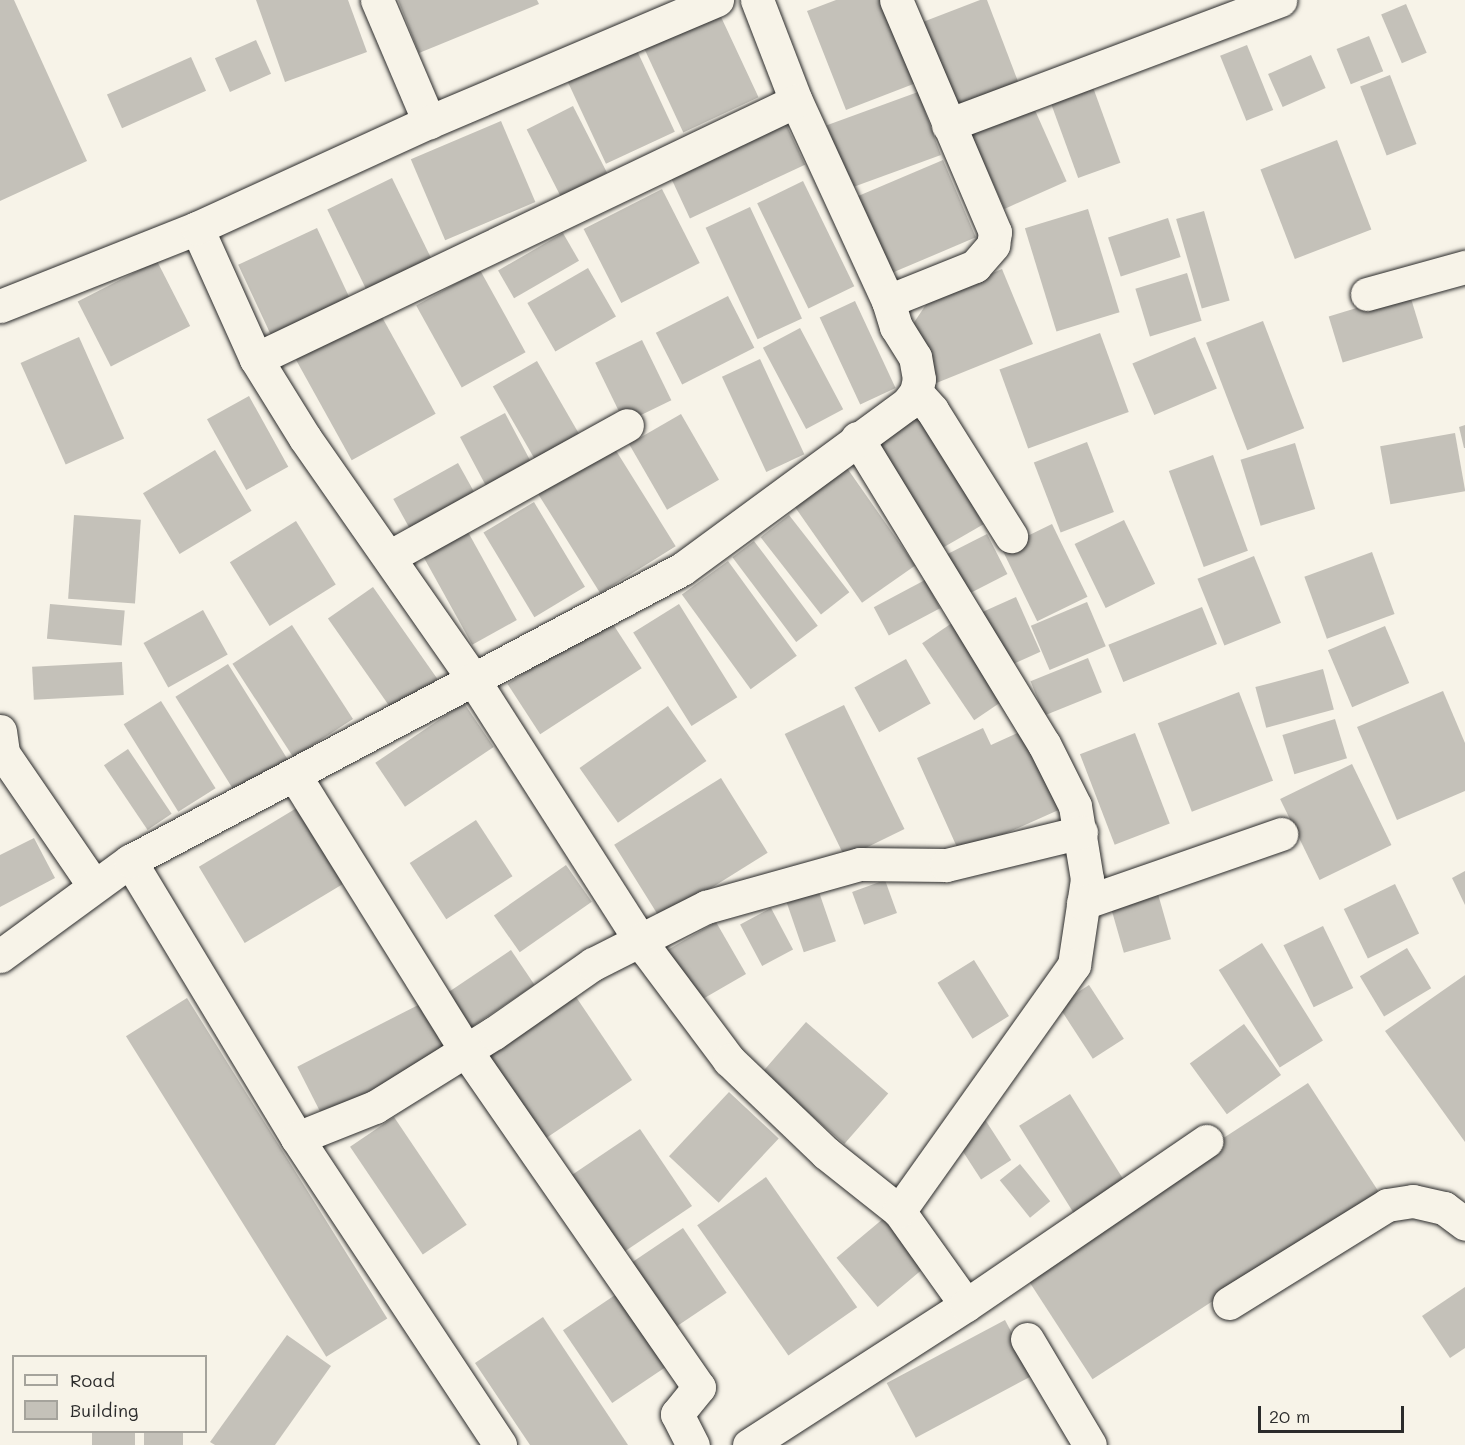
<!DOCTYPE html>
<html>
<head>
<meta charset="utf-8">
<style>
	body { margin:0 }
	#map { position:relative; width:1465px; height:1445px; overflow:hidden; background:#f7f3e8; font-family:Mali,sans-serif }
	div>[style] { position:absolute }
	[style*='--x'] { left:calc(var(--x)*1px); top:calc(var(--y)*1px); width:calc(var(--w)*1px); rotate:calc(var(--a)*1deg) }
	.building>* { inset:0; background:#c4c1b9; transform-origin:0 0 }
	.roads { filter:drop-shadow(0 0 2px #2b2b2b) drop-shadow(0 0 2px #2b2b2b) }
	.minor>* { height:33px; margin:-16.5px; padding:0 16.5px; transform-origin:16.5px; border-radius:16.5px; background:#f7f3e8 }
	span { translate:-50% -50%; white-space:nowrap; text-align:center; line-height:1.15; -webkit-text-stroke:6px #f7f3e8; paint-order:stroke }
	.legend { position:absolute; left:12px; top:1355px; width:195px; height:78px; box-sizing:border-box; background:#f7f3e8; border:2px solid #a5a39c; margin:0; padding:8px 10px; list-style:none; font-size:18px; color:#2b2b2b }
	.legend li { display:flex; align-items:center; gap:12px; height:30px }
	.legend b { width:30px; border:2px solid #a5a39c }
	.scale { position:absolute; left:1258px; top:1406px; width:146px; height:27px; box-sizing:border-box; border:3px solid #2b2b2b; border-top:0; padding-left:8px; font-size:18px; line-height:21px; white-space:nowrap; color:#2b2b2b; -webkit-text-stroke:4px #f7f3e8; paint-order:stroke }
</style>
</head>
<body>
<div id="map">
	<div class="building">
		<div style="clip-path:polygon(0 0,14px 0,87px 161px,0 201px)"></div>
		<div style="clip-path:polygon(256px 0,348px 0,367px 52px,285px 82px)"></div>
		<div style="clip-path:polygon(398px 0,537px 0,539px 4px,419px 53px)"></div>
		<div style="clip-path:polygon(836px 0,884px 0,916px 83px,846px 110px,807px 11px)"></div>
		<div style="clip-path:polygon(980px 0,987px 0,1019px 84px,949px 112px,915px 25px)"></div>
		<div style="left:715px;top:4px;width:103px;height:83px;rotate:65deg"></div>
		<div style="left:1406px;top:4px;width:53px;height:27px;rotate:67deg"></div>
		<div style="left:1369px;top:36px;width:38px;height:35px;rotate:68deg"></div>
		<div style="left:256px;top:40px;width:37px;height:45px;rotate:66deg"></div>
		<div style="left:633px;top:42px;width:99px;height:76px;rotate:65deg"></div>
		<div style="left:1247px;top:45px;width:70px;height:29px;rotate:68deg"></div>
		<div style="left:1311px;top:55px;width:36px;height:47px;rotate:66deg"></div>
		<div style="left:191px;top:57px;width:37px;height:92px;rotate:66deg"></div>
		<div style="left:1390px;top:75px;width:74px;height:32px;rotate:69deg"></div>
		<div style="left:1090px;top:79px;width:89px;height:45px;rotate:70deg"></div>
		<div style="left:918px;top:92px;width:67px;height:97px;rotate:70deg"></div>
		<div style="left:1030px;top:99px;width:90px;height:68px;rotate:66deg"></div>
		<div style="left:573px;top:106px;width:75px;height:52px;rotate:63deg"></div>
		<div style="left:501px;top:121px;width:88px;height:98px;rotate:67deg"></div>
		<div style="left:786px;top:124px;width:45px;height:127px;rotate:65deg"></div>
		<div style="left:1337px;top:140px;width:96px;height:82px;rotate:69deg"></div>
		<div style="left:943px;top:160px;width:84px;height:103px;rotate:67deg"></div>
		<div style="left:392px;top:178px;width:95px;height:72px;rotate:64deg"></div>
		<div style="left:803px;top:181px;width:117px;height:51px;rotate:64deg"></div>
		<div style="left:662px;top:189px;width:83px;height:88px;rotate:63deg"></div>
		<div style="left:750px;top:207px;width:123px;height:49px;rotate:65deg"></div>
		<div style="left:1088px;top:209px;width:108px;height:66px;rotate:73deg"></div>
		<div style="left:1204px;top:211px;width:93px;height:29px;rotate:74deg"></div>
		<div style="left:1168px;top:218px;width:41px;height:63px;rotate:72deg"></div>
		<div style="left:317px;top:228px;width:86px;height:87px;rotate:65deg"></div>
		<div style="left:563px;top:233px;width:32px;height:75px;rotate:60deg"></div>
		<div style="left:157px;top:261px;width:73px;height:89px;rotate:63deg"></div>
		<div style="left:588px;top:268px;width:56px;height:70px;rotate:60deg"></div>
		<div style="clip-path:polygon(1002px 269px,1033px 344px,929px 386px,907px 333px,929px 300px)"></div>
		<div style="left:480px;top:270px;width:94px;height:73px;rotate:61deg"></div>
		<div style="left:1187px;top:273px;width:50px;height:54px;rotate:73deg"></div>
		<div style="left:1409px;top:292px;width:48px;height:84px;rotate:73deg"></div>
		<div style="left:728px;top:296px;width:58px;height:81px;rotate:63deg"></div>
		<div style="left:855px;top:301px;width:96px;height:39px;rotate:65deg"></div>
		<div style="left:377px;top:308px;width:121px;height:96px;rotate:61deg"></div>
		<div style="left:1263px;top:321px;width:115px;height:61px;rotate:69deg"></div>
		<div style="left:800px;top:328px;width:92px;height:42px;rotate:62deg"></div>
		<div style="left:1100px;top:333px;width:84px;height:107px;rotate:70deg"></div>
		<div style="left:79px;top:337px;width:111px;height:64px;rotate:66deg"></div>
		<div style="left:1195px;top:337px;width:56px;height:68px;rotate:67deg"></div>
		<div style="left:642px;top:340px;width:67px;height:52px;rotate:64deg"></div>
		<div style="left:760px;top:359px;width:105px;height:42px;rotate:65deg"></div>
		<div style="left:537px;top:361px;width:96px;height:51px;rotate:60deg"></div>
		<div style="left:249px;top:396px;width:81px;height:48px;rotate:61deg"></div>
		<div style="left:505px;top:413px;width:64px;height:51px;rotate:62deg"></div>
		<div style="left:681px;top:414px;width:76px;height:60px;rotate:60deg"></div>
		<div style="left:921px;top:416px;width:125px;height:57px;rotate:60deg"></div>
		<div style="clip-path:polygon(1465px 425px,1465px 448px,1464px 448px,1459px 427px)"></div>
		<div style="left:1455px;top:433px;width:59px;height:76px;rotate:80deg"></div>
		<div style="left:610px;top:441px;width:124px;height:89px;rotate:58deg"></div>
		<div style="left:1087px;top:442px;width:75px;height:57px;rotate:69deg"></div>
		<div style="left:1295px;top:443px;width:69px;height:57px;rotate:73deg"></div>
		<div style="left:215px;top:450px;width:71px;height:84px;rotate:59deg"></div>
		<div style="left:1213px;top:455px;width:102px;height:47px;rotate:70deg"></div>
		<div style="left:458px;top:463px;width:43px;height:74px;rotate:61deg"></div>
		<div style="left:847px;top:468px;width:119px;height:65px;rotate:55deg"></div>
		<div style="left:534px;top:502px;width:99px;height:59px;rotate:59deg"></div>
		<div style="left:74px;top:515px;width:67px;height:84px;rotate:4deg"></div>
		<div style="left:789px;top:515px;width:98px;height:36px;rotate:52deg"></div>
		<div style="left:1124px;top:520px;width:71px;height:55px;rotate:64deg"></div>
		<div style="left:296px;top:521px;width:75px;height:78px;rotate:58deg"></div>
		<div style="left:463px;top:523px;width:111px;height:51px;rotate:61deg"></div>
		<div style="left:1052px;top:524px;width:81px;height:56px;rotate:64deg"></div>
		<div style="left:987px;top:534px;width:45px;height:58px;rotate:63deg"></div>
		<div style="left:754px;top:541px;width:106px;height:27px;rotate:53deg"></div>
		<div style="left:1372px;top:552px;width:66px;height:72px;rotate:70deg"></div>
		<div style="left:1254px;top:556px;width:72px;height:61px;rotate:68deg"></div>
		<div style="left:728px;top:561px;width:117px;height:57px;rotate:54deg"></div>
		<div style="left:925px;top:580px;width:32px;height:58px;rotate:62deg"></div>
		<div style="left:373px;top:587px;width:113px;height:55px;rotate:55deg"></div>
		<div style="left:1016px;top:597px;width:60px;height:38px;rotate:66deg"></div>
		<div style="left:1087px;top:602px;width:48px;height:61px;rotate:67deg"></div>
		<div style="left:50px;top:604px;width:75px;height:35px;rotate:5deg"></div>
		<div style="left:679px;top:604px;width:110px;height:54px;rotate:58deg"></div>
		<div style="left:1202px;top:607px;width:40px;height:101px;rotate:68deg"></div>
		<div style="left:203px;top:610px;width:51px;height:68px;rotate:61deg"></div>
		<div style="left:609px;top:618px;width:60px;height:121px;rotate:57deg"></div>
		<div style="left:952px;top:623px;width:93px;height:36px;rotate:56deg"></div>
		<div style="left:292px;top:625px;width:112px;height:71px;rotate:57deg"></div>
		<div style="left:1385px;top:626px;width:62px;height:62px;rotate:67deg"></div>
		<div style="left:1088px;top:658px;width:37px;height:62px;rotate:68deg"></div>
		<div style="left:906px;top:659px;width:51px;height:59px;rotate:61deg"></div>
		<div style="left:122px;top:662px;width:33px;height:90px;rotate:87deg"></div>
		<div style="left:228px;top:664px;width:113px;height:62px;rotate:58deg"></div>
		<div style="left:1323px;top:669px;width:42px;height:70px;rotate:75deg"></div>
		<div style="clip-path:polygon(1443px 691px,1465px 743px,1465px 791px,1397px 820px,1357px 727px)"></div>
		<div style="left:1239px;top:692px;width:95px;height:87px;rotate:69deg"></div>
		<div style="left:161px;top:701px;width:103px;height:44px;rotate:58deg"></div>
		<div style="left:464px;top:703px;width:53px;height:107px;rotate:56deg"></div>
		<div style="left:844px;top:705px;width:138px;height:66px;rotate:64deg"></div>
		<div style="left:668px;top:706px;width:67px;height:108px;rotate:55deg"></div>
		<div style="left:1335px;top:719px;width:41px;height:55px;rotate:73deg"></div>
		<div style="clip-path:polygon(983px 728px,991px 745px,1026px 729px,1063px 808px,960px 854px,917px 758px)"></div>
		<div style="left:1135px;top:733px;width:97px;height:59px;rotate:69deg"></div>
		<div style="left:128px;top:749px;width:78px;height:29px;rotate:56deg"></div>
		<div style="left:1352px;top:764px;width:90px;height:80px;rotate:64deg"></div>
		<div style="left:721px;top:778px;width:88px;height:126px;rotate:58deg"></div>
		<div style="left:300px;top:806px;width:89px;height:118px;rotate:59deg"></div>
		<div style="left:476px;top:820px;width:67px;height:79px;rotate:57deg"></div>
		<div style="clip-path:polygon(34px 838px,55px 878px,0 907px,0 855px)"></div>
		<div style="left:566px;top:865px;width:45px;height:88px;rotate:55deg"></div>
		<div style="clip-path:polygon(1465px 871px,1465px 905px,1452px 878px)"></div>
		<div style="left:885px;top:880px;width:35px;height:35px;rotate:70deg"></div>
		<div style="left:1395px;top:884px;width:55px;height:57px;rotate:64deg"></div>
		<div style="left:819px;top:892px;width:52px;height:34px;rotate:71deg"></div>
		<div style="left:1158px;top:894px;width:47px;height:49px;rotate:74deg"></div>
		<div style="left:771px;top:908px;width:47px;height:35px;rotate:62deg"></div>
		<div style="left:716px;top:922px;width:60px;height:58px;rotate:60deg"></div>
		<div style="left:1323px;top:926px;width:69px;height:44px;rotate:64deg"></div>
		<div style="left:1262px;top:943px;width:115px;height:51px;rotate:58deg"></div>
		<div style="left:1407px;top:948px;width:47px;height:55px;rotate:59deg"></div>
		<div style="left:511px;top:950px;width:42px;height:81px;rotate:56deg"></div>
		<div style="left:974px;top:960px;width:66px;height:43px;rotate:58deg"></div>
		<div style="clip-path:polygon(1465px 975px,1465px 1142px,1385px 1031px)"></div>
		<div style="left:1089px;top:985px;width:64px;height:37px;rotate:57deg"></div>
		<div style="left:570px;top:988px;width:111px;height:116px;rotate:56deg"></div>
		<div style="left:187px;top:998px;width:378px;height:72px;rotate:58deg"></div>
		<div style="left:430px;top:999px;width:55px;height:149px;rotate:63deg"></div>
		<div style="left:806px;top:1022px;width:109px;height:67px;rotate:41deg"></div>
		<div style="left:1244px;top:1024px;width:63px;height:67px;rotate:54deg"></div>
		<div style="left:1308px;top:1083px;width:131px;height:342px;rotate:57deg"></div>
		<div style="left:729px;top:1092px;width:68px;height:88px;rotate:43deg"></div>
		<div style="left:1070px;top:1094px;width:112px;height:60px;rotate:58deg"></div>
		<div style="left:394px;top:1117px;width:130px;height:53px;rotate:56deg"></div>
		<div style="left:984px;top:1118px;width:50px;height:36px;rotate:57deg"></div>
		<div style="left:640px;top:1129px;width:93px;height:92px;rotate:56deg"></div>
		<div style="left:1020px;top:1164px;width:48px;height:26px;rotate:51deg"></div>
		<div style="left:766px;top:1177px;width:159px;height:84px;rotate:55deg"></div>
		<div style="left:884px;top:1218px;width:64px;height:62px;rotate:50deg"></div>
		<div style="left:683px;top:1228px;width:78px;height:73px;rotate:56deg"></div>
		<div style="clip-path:polygon(1465px 1287px,1465px 1348px,1450px 1358px,1422px 1316px)"></div>
		<div style="left:621px;top:1291px;width:88px;height:70px;rotate:56deg"></div>
		<div style="clip-path:polygon(543px 1317px,628px 1445px,530px 1445px,475px 1363px)"></div>
		<div style="left:1005px;top:1320px;width:62px;height:134px;rotate:62deg"></div>
		<div style="clip-path:polygon(287px 1335px,331px 1366px,275px 1445px,215px 1445px,210px 1442px)"></div>
		<div style="left:92px;top:1432px;width:43px;height:13px"></div>
		<div style="left:144px;top:1432px;width:39px;height:13px"></div>
	</div>
	<div class="roads">
		<div class="minor">
			<div style="--x:377;--y:0;--w:133;--a:66.9"></div>
			<div style="--x:757;--y:0;--w:108;--a:68.9"></div>
			<div style="--x:796;--y:101;--w:220;--a:65.3"></div>
			<div style="--x:948;--y:125;--w:355;--a:-20.6"></div>
			<div style="--x:197;--y:228;--w:144;--a:65.8"></div>
			<div style="--x:256;--y:359;--w:93;--a:58.2"></div>
			<div style="--x:305;--y:438;--w:294;--a:55.1"></div>
			<div style="--x:473;--y:679;--w:321;--a:57.4"></div>
			<div style="--x:646;--y:949;--w:139;--a:53.2"></div>
			<div style="--x:729;--y:1060;--w:134;--a:43.8"></div>
			<div style="--x:826;--y:1153;--w:93;--a:38.5"></div>
			<div style="--x:899;--y:1211;--w:115;--a:54.5"></div>
			<div style="--x:1367;--y:294;--w:102;--a:-15.4"></div>
			<div style="--x:0;--y:306;--w:212;--a:-21.6"></div>
			<div style="--x:197;--y:228;--w:255;--a:-24.6"></div>
			<div style="--x:429;--y:122;--w:313;--a:-23"></div>
			<div style="--x:256;--y:359;--w:598;--a:-25.54"></div>
			<div style="--x:916;--y:392;--w:24;--a:48"></div>
			<div style="--x:932;--y:410;--w:149;--a:57.9"></div>
			<div style="--x:857;--y:438;--w:359;--a:58.6"></div>
			<div style="--x:1044;--y:744;--w:69;--a:63.4"></div>
			<div style="--x:1075;--y:806;--w:74;--a:80.7"></div>
			<div style="--x:1087;--y:879;--w:87;--a:98.6"></div>
			<div style="--x:1074;--y:965;--w:302;--a:125.4"></div>
			<div style="--x:389;--y:557;--w:272;--a:-29"></div>
			<div style="--x:0;--y:731;--w:22;--a:82"></div>
			<div style="--x:3;--y:753;--w:161;--a:55.6"></div>
			<div style="--x:295;--y:776;--w:324;--a:58.1"></div>
			<div style="--x:466;--y:1051;--w:409;--a:55.3"></div>
			<div style="--x:699;--y:1387;--w:35;--a:129"></div>
			<div style="--x:677;--y:1414;--w:35;--a:63"></div>
			<div style="--x:130;--y:861;--w:323;--a:58.9"></div>
			<div style="--x:297;--y:1138;--w:368;--a:56.5"></div>
			<div style="--x:1083;--y:903;--w:210;--a:-19.2"></div>
			<div style="--x:0;--y:956;--w:161;--a:-36.2"></div>
			<div style="--x:130;--y:861;--w:624;--a:-27.88"></div>
			<div style="--x:682;--y:569;--w:279;--a:-36.3"></div>
			<div style="--x:907;--y:404;--w:15;--a:-53"></div>
			<div style="--x:916;--y:392;--w:13;--a:-77"></div>
			<div style="--x:919;--y:379;--w:22;--a:-100"></div>
			<div style="--x:915;--y:357;--w:36;--a:-122"></div>
			<div style="--x:896;--y:327;--w:27;--a:-107"></div>
			<div style="--x:888;--y:301;--w:94;--a:-21.9"></div>
			<div style="--x:975;--y:266;--w:28;--a:-49"></div>
			<div style="--x:993;--y:245;--w:13;--a:-81"></div>
			<div style="--x:995;--y:232;--w:252;--a:-113.1"></div>
			<div style="--x:297;--y:1138;--w:84;--a:-21.7"></div>
			<div style="--x:375;--y:1107;--w:140;--a:-31.9"></div>
			<div style="--x:494;--y:1033;--w:121;--a:-34.9"></div>
			<div style="--x:593;--y:964;--w:127;--a:-26.8"></div>
			<div style="--x:706;--y:907;--w:160;--a:-15.6"></div>
			<div style="--x:860;--y:864;--w:86;--a:0.7"></div>
			<div style="--x:946;--y:865;--w:139;--a:-13.7"></div>
			<div style="--x:1229;--y:1303;--w:186;--a:-31.8"></div>
			<div style="--x:1387;--y:1205;--w:26;--a:-9"></div>
			<div style="--x:1413;--y:1201;--w:32;--a:13"></div>
			<div style="--x:1444;--y:1208;--w:26;--a:37"></div>
			<div style="--x:1027;--y:1339;--w:123;--a:59.3"></div>
			<div style="--x:749;--y:1445;--w:258;--a:-32.8"></div>
			<div style="--x:966;--y:1305;--w:291;--a:-34.3"></div>
		</div>
	</div>
	<ul class="legend">
	<li><b style="height:8px;background:#f7f3e8"></b>Road</li>
	<li><b style="height:16px;background:#c4c1b9"></b>Building</li>
	</ul>
	<div class="scale">20 m</div>
</div>
</body>
</html>
